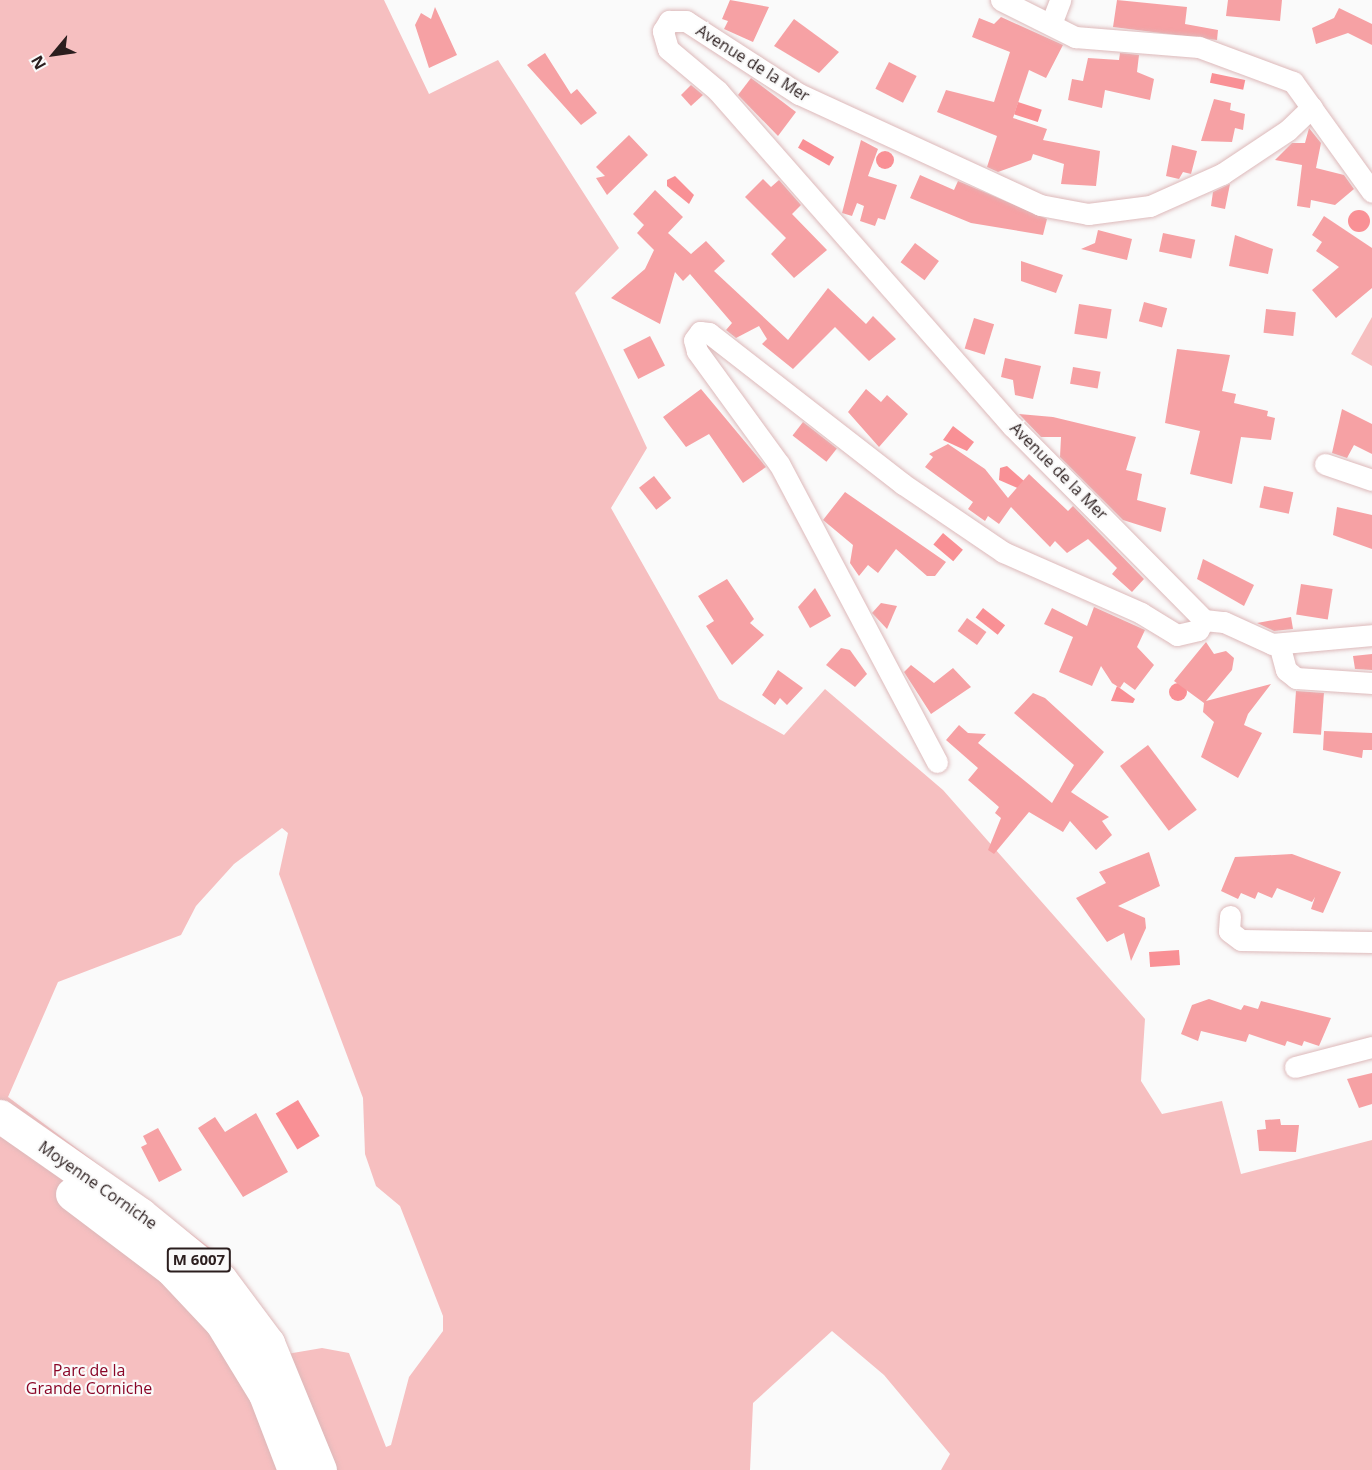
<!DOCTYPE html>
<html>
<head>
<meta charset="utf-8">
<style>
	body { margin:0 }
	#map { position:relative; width:1372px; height:1470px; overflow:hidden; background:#fafafa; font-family:"Open Sans",sans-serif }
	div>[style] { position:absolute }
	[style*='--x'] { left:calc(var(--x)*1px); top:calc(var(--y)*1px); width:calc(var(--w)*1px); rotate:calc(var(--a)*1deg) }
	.green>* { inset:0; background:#f6bfc0 }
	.water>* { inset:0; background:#f99095; transform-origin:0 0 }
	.round { border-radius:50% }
	.building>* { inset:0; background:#f6a1a4; transform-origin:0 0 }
	.roads { filter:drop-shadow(0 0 2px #ddb9ba) drop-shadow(0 0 2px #ddb9ba) }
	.street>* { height:21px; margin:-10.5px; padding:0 10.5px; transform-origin:10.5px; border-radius:10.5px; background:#fff }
	.primary>* { height:33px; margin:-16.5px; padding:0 16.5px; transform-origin:16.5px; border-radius:16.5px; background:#fff }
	span { translate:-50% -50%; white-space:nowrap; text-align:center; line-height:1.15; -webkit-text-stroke:4.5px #fafafa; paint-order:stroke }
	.shield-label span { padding:2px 4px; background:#fafafa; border:2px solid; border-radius:4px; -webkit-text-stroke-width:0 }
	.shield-label { font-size:15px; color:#2b1e1e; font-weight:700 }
	.street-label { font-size:16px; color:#2b1e1e }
	.park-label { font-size:16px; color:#8a0728 }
	.north { position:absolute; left:24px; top:24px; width:60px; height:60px; -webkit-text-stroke:4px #fafafa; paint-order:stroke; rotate:241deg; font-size:16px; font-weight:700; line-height:24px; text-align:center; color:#2b1e1e }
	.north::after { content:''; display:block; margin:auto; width:21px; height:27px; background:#2b1e1e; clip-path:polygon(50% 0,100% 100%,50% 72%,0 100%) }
</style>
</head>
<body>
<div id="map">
	<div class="green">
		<div style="clip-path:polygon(evenodd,0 0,384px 0,429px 94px,498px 60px,619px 248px,575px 293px,647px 448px,611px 508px,719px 699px,784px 735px,825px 689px,943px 790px,1145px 1019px,1141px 1081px,1162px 1114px,1222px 1101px,1241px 1174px,1372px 1140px,1372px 1470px,941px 1470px,950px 1454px,884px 1375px,832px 1331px,753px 1403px,750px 1470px,0 1470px,0 0,282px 828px,288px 833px,279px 874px,363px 1098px,365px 1154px,376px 1186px,400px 1206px,443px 1316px,443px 1331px,409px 1377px,391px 1445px,386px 1447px,349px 1353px,322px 1348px,287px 1354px,226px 1260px,8px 1097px,58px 982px,181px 935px,196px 906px,234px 864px,282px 828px)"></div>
		<div style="clip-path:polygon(1372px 317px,1372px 366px,1351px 354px)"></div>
	</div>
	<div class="water">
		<div style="left:1212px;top:73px;width:34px;height:10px;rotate:12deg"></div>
		<div style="left:1018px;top:102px;width:25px;height:13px;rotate:18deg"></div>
		<div style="left:803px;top:139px;width:36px;height:10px;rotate:30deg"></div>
		<div class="round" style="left:876px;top:151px;width:18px;height:18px"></div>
		<div style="clip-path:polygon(675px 176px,694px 195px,689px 204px,667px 186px,667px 180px)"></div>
		<div class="round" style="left:1348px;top:210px;width:22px;height:22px"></div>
		<div style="clip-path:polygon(953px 426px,974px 442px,967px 451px,943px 440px)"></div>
		<div style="clip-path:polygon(1007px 466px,1024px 481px,1020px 489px,999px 480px,1000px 468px)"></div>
		<div style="left:943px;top:533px;width:26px;height:15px;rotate:40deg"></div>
		<div style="left:983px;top:608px;width:28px;height:12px;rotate:38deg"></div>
		<div class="round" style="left:1169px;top:683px;width:18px;height:18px"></div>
		<div style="clip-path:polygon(1117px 686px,1135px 699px,1133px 703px,1111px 701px)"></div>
		<div style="left:1179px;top:950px;width:15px;height:30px;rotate:86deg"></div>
		<div style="left:298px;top:1100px;width:42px;height:26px;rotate:59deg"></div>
	</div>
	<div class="building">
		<div style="clip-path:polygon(730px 0,769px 7px,753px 42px,724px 29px,728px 21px,722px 19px)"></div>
		<div style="clip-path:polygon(1117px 0,1187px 7px,1185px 24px,1218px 30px,1217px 40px,1113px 27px)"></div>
		<div style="clip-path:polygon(1228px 0,1282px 0,1280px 21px,1226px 16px)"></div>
		<div style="clip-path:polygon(435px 7px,457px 55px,429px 68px,415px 25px,421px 13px,431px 19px)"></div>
		<div style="clip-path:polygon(1339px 8px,1372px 24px,1372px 45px,1348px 33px,1316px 44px,1312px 28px,1334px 18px)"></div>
		<div style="clip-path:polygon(1001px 17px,1063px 45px,1046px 78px,1029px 70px,1013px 118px,1047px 129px,1043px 140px,1100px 151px,1096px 186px,1061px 184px,1064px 164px,1033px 154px,1031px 160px,998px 172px,987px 167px,997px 136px,937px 112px,946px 90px,994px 102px,1010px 52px,972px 37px,979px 18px,994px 24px)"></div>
		<div style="clip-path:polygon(794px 19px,839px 52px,819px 73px,774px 46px)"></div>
		<div style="clip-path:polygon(545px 53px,571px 94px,577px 89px,597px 113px,581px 125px,527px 65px)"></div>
		<div style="clip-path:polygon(1120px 53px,1139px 55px,1137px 72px,1154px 79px,1150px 100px,1105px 90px,1102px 108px,1068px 100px,1072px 79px,1083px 81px,1088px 58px,1119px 60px)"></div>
		<div style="left:889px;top:62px;width:31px;height:30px;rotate:27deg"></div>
		<div style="clip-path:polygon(751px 78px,796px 112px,778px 136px,738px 95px)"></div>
		<div style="clip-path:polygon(691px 85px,703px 95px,691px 106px,681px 95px)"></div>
		<div style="clip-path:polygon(1214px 99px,1231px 103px,1230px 110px,1245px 114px,1243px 130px,1235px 128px,1232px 142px,1201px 141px)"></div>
		<div style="clip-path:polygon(1309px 128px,1321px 143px,1316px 168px,1344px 175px,1354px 189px,1335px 205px,1311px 200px,1310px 208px,1297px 206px,1302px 165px,1275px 160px,1292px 143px,1305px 143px)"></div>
		<div style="clip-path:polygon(629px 135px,648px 155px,607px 195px,596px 178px,605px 176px,596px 167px)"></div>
		<div style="clip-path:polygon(861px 140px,878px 149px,868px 176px,897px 185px,885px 220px,878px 218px,875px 226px,860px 221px,864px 206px,857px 203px,852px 216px,842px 213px)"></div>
		<div style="clip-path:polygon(1172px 145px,1197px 151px,1191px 174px,1183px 172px,1179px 179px,1166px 176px)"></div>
		<div style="clip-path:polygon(920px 175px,954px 190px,958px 181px,1047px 219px,1043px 235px,971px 223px,910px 198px)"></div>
		<div style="clip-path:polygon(763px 179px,771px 187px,779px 180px,801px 205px,792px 214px,827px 250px,794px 278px,771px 254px,786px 238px,745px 197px)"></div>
		<div style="clip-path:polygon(1230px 184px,1225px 209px,1211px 206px,1213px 192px)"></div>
		<div style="clip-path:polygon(655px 190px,683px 217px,668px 233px,691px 254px,706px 241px,725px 261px,714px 271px,788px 340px,828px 288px,866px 324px,873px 316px,896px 339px,869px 361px,835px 327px,793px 369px,762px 344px,767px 339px,759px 326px,736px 338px,726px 330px,732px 323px,690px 274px,683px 281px,675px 272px,660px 324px,611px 298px,645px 269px,654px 250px,637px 233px,644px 225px,633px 214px)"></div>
		<div style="clip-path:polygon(1324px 216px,1372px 248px,1372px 288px,1336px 318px,1312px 290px,1339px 267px,1316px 251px,1322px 242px,1312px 235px)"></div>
		<div style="clip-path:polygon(1098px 230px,1132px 239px,1127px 260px,1081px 249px,1095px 243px)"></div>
		<div style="left:1163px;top:233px;width:33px;height:19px;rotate:12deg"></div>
		<div style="clip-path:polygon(1235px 235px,1273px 249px,1268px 274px,1229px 266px)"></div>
		<div style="left:915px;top:243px;width:30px;height:24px;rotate:37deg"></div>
		<div style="clip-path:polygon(1021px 261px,1063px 275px,1056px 293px,1021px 281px)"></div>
		<div style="left:1144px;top:302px;width:24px;height:20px;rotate:15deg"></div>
		<div style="left:1079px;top:304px;width:33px;height:30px;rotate:9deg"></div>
		<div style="left:1266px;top:309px;width:30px;height:24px;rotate:6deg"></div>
		<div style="left:974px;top:318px;width:21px;height:32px;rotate:17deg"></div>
		<div style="left:650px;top:336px;width:33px;height:30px;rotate:63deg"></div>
		<div style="clip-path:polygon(1177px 349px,1230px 355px,1222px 391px,1236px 394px,1234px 403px,1268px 411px,1267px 416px,1275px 418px,1271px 440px,1241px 437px,1232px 484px,1190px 474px,1200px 431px,1165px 423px)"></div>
		<div style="clip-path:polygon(1005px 358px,1041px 366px,1033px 399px,1015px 395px,1013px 380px,1001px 377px)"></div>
		<div style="left:1073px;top:367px;width:28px;height:17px;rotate:10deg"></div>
		<div style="clip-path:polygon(701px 389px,766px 467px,743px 483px,709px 434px,686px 447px,663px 417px)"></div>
		<div style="clip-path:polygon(866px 389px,881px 402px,887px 395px,908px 414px,879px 447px,848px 412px)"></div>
		<div style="clip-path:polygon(1342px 409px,1372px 424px,1372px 454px,1354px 445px,1347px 458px,1332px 453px)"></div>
		<div style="clip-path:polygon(1019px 414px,1053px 417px,1136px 437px,1126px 470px,1142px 474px,1137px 500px,1166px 508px,1161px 532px,1123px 520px,1060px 457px,1061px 437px,1041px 437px)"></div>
		<div style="left:803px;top:422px;width:43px;height:17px;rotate:38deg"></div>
		<div style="clip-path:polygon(948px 444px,985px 469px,1008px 498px,1029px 474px,1068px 511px,1073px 506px,1144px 579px,1132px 592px,1112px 574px,1117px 568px,1088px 539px,1067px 553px,1055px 541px,1050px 547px,1011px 507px,999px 524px,988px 516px,985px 521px,968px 509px,973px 502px,925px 467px,933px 457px,929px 454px)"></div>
		<div style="left:654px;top:476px;width:28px;height:19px;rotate:52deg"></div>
		<div style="left:1264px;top:486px;width:30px;height:22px;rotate:12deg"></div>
		<div style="clip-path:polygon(845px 492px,946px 562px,935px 576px,927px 576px,896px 549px,878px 573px,868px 565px,859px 576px,850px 563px,853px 545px,823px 520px)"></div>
		<div style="clip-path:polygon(1337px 507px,1372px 515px,1372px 549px,1333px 535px)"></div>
		<div style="clip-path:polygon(1203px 559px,1254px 585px,1244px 606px,1197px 579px)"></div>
		<div style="clip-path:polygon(727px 579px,754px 619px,750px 623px,764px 635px,732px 665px,706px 626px,714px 621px,698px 596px)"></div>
		<div style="left:1301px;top:584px;width:32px;height:31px;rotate:9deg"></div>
		<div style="clip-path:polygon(815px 588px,831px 616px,810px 628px,798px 607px)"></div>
		<div style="clip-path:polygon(881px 603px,897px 606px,887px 629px,872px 613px)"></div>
		<div style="clip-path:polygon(1094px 607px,1145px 630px,1137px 647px,1154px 665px,1135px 690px,1124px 682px,1120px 688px,1112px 683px,1101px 666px,1092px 686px,1059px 672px,1073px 637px,1044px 624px,1052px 608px,1087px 626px)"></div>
		<div style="clip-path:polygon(1291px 617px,1293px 629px,1274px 631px,1257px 623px)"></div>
		<div style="left:967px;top:618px;width:24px;height:16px;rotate:36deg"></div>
		<div style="clip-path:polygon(1206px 642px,1214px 654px,1226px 651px,1234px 658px,1232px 670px,1206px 701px,1271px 684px,1248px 714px,1244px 725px,1262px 733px,1238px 778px,1201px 757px,1214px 722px,1203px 712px,1204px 703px,1174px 681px)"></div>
		<div style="clip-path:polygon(841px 648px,850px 650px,867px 674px,855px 687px,826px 665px)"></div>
		<div style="clip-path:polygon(1372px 654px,1372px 670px,1355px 669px,1353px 656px)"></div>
		<div style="clip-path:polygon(911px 665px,934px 683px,953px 668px,971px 687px,931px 714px,904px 672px)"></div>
		<div style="clip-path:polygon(778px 670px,803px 688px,787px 705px,780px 698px,775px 705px,762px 695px)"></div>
		<div style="left:1296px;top:691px;width:28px;height:42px;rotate:4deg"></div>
		<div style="clip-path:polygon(1033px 693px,1045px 698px,1104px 752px,1071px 792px,1109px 817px,1102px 821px,1112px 835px,1096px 850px,1070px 821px,1063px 832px,1029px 812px,994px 854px,988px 850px,1001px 818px,995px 813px,999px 807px,968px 780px,978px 768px,946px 740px,959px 725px,968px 733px,986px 734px,978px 743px,1052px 803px,1074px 765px,1014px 713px)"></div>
		<div style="clip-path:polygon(1324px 731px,1372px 733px,1372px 750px,1363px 750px,1362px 758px,1323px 750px)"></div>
		<div style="left:1148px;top:745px;width:81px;height:35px;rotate:53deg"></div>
		<div style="clip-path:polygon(1149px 852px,1160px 886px,1118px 906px,1145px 918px,1146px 928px,1131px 961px,1124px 933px,1107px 942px,1076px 898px,1106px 883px,1099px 872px)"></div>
		<div style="clip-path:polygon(1292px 854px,1341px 872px,1323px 913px,1311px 909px,1315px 897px,1312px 902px,1277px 888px,1272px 898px,1258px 892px,1255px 899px,1241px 893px,1238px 899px,1221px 891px,1235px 857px)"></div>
		<div style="clip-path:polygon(1209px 999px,1241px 1010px,1244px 1005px,1258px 1009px,1261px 1001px,1331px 1018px,1319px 1046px,1304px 1041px,1302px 1046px,1287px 1041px,1285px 1046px,1249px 1034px,1246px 1042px,1201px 1031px,1198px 1041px,1181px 1034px,1192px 1005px)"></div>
		<div style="clip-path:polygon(1372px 1073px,1372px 1104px,1359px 1108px,1347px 1079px)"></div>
		<div style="clip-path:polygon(256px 1113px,288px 1172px,243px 1197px,198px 1128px,215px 1117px,225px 1132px)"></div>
		<div style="clip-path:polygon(1280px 1119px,1281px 1125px,1299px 1125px,1296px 1152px,1259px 1151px,1257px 1130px,1266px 1129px,1265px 1120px)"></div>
		<div style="clip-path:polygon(158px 1128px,182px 1170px,159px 1182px,141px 1147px,147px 1144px,143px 1136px)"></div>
	</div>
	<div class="roads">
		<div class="street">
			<div style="--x:1001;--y:0;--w:83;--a:26.6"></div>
			<div style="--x:1075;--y:37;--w:124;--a:4.6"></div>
			<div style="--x:1199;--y:47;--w:100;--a:20.4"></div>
			<div style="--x:1293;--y:82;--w:135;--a:54.3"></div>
			<div style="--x:1051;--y:24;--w:26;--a:-69"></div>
			<div style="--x:1325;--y:464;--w:50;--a:18.8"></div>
			<div style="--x:1204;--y:620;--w:20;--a:6"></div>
			<div style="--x:1224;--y:622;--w:53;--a:24.6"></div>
			<div style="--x:1272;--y:644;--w:100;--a:-5.1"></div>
			<div style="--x:1279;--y:644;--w:27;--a:75"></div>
			<div style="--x:1286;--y:670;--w:13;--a:39"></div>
			<div style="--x:1296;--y:678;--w:76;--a:3.8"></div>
			<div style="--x:937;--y:762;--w:337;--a:-117.9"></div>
			<div style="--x:779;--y:464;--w:140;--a:-126"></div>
			<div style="--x:697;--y:351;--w:11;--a:-105"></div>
			<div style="--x:694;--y:340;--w:10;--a:-53"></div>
			<div style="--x:700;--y:332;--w:9;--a:6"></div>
			<div style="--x:709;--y:333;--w:246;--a:37.9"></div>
			<div style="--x:903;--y:484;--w:121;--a:34.2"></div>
			<div style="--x:1003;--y:552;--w:151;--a:23.8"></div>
			<div style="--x:1141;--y:613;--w:42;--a:31.4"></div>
			<div style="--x:1177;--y:635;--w:22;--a:-13"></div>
			<div style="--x:1198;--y:630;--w:12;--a:-59"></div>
			<div style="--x:1204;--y:620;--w:273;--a:-134.7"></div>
			<div style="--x:1012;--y:426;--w:446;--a:-131.3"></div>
			<div style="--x:718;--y:91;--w:65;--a:-140"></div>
			<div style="--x:668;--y:49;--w:19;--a:-106"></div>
			<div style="--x:663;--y:31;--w:12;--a:-59"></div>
			<div style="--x:669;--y:21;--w:17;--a:0"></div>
			<div style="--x:686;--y:21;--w:135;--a:32.9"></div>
			<div style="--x:799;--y:94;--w:265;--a:24.7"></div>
			<div style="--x:1040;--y:205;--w:49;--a:10.6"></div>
			<div style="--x:1088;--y:214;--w:63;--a:-7.4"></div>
			<div style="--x:1150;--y:206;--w:79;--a:-24"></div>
			<div style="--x:1222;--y:174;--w:79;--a:-33.7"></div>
			<div style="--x:1288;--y:130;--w:33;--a:-44"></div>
			<div style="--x:1230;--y:916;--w:15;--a:94"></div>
			<div style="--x:1229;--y:931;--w:15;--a:37"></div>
			<div style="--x:1241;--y:940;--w:131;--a:0.9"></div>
			<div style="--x:1295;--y:1067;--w:80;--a:-14.6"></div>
		</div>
		<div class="primary">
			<div style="--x:0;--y:1116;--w:171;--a:35"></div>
			<div style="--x:140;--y:1214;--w:104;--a:39.2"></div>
			<div style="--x:221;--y:1280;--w:79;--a:53.3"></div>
			<div style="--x:268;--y:1343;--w:137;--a:67.7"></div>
			<div style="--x:72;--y:1194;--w:124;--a:37.1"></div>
			<div style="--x:171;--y:1269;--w:73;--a:46.7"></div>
			<div style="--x:221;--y:1322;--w:84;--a:58.6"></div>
			<div style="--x:265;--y:1394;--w:81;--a:69.1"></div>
		</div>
	</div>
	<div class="shield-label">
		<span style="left:199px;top:1260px">M 6007</span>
	</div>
	<div class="street-label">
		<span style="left:753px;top:63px;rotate:32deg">Avenue de la Mer</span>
		<span style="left:1059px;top:471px;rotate:45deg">Avenue de la Mer</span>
		<span style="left:98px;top:1185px;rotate:35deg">Moyenne Corniche</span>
	</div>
	<div class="park-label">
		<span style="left:89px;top:1379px">Parc de la<br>Grande Corniche</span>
	</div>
	<div class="north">N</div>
</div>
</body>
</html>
